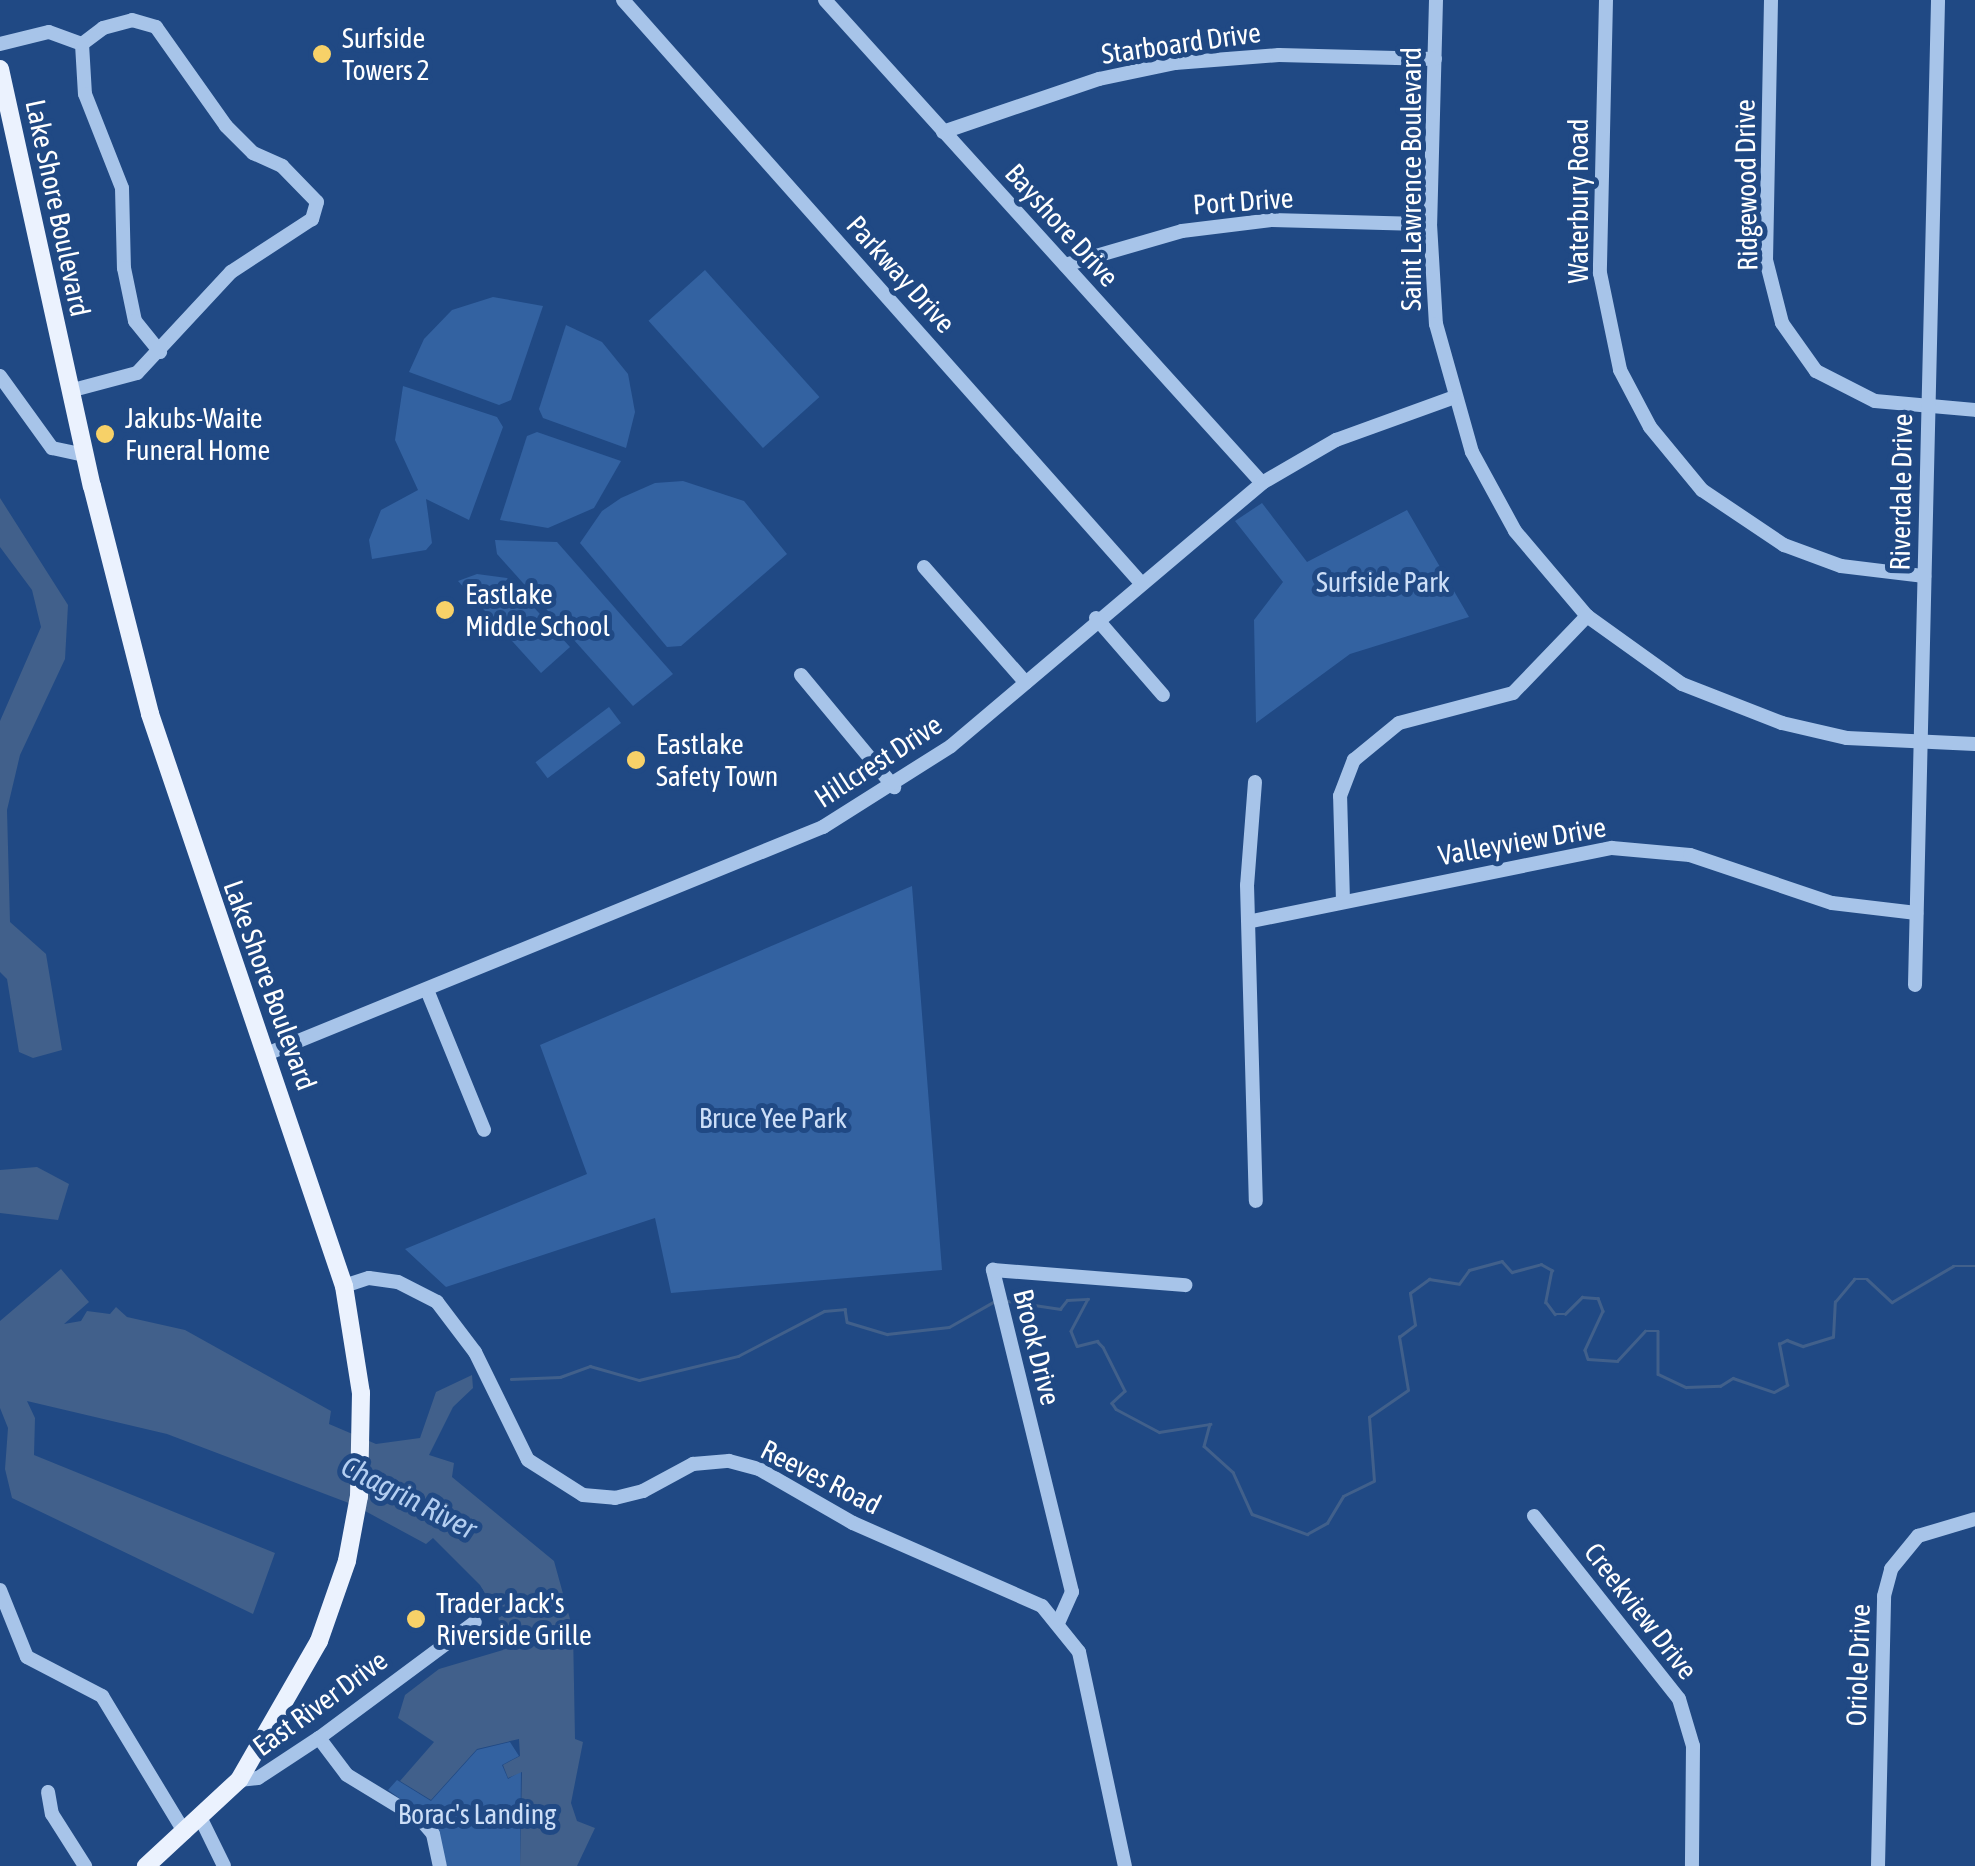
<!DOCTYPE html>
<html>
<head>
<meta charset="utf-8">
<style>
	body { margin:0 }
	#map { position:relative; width:1975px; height:1866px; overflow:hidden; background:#204984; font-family:"Asap Condensed",sans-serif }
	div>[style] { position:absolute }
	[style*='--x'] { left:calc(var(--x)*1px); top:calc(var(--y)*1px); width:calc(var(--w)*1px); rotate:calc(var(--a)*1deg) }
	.green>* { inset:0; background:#3362a1; transform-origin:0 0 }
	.water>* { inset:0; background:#41608b }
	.stream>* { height:2.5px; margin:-1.25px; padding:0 1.25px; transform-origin:1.25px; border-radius:1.25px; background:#41608b }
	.minor>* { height:14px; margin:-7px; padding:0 7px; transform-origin:7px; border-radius:7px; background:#a7c4e9 }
	.major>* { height:18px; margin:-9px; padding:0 9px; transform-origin:9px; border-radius:9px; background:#ebf2fe }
	.dots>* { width:28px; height:28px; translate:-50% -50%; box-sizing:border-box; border:5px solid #204984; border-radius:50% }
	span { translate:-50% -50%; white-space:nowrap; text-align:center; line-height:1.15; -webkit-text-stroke:10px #204984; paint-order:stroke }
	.poi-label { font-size:28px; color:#fff }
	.left { translate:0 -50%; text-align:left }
	.street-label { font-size:28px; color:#fff }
	.park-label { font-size:28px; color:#ccdef7 }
	.water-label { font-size:30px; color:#b3cef1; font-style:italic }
</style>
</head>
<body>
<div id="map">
	<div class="green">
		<div style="left:705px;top:270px;width:171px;height:76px;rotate:48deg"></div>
		<div style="clip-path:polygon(493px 297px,543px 306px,511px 400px,499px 405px,409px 372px,424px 339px,452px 310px)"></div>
		<div style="clip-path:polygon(566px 325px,602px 342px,628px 374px,635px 412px,626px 448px,543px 418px,539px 409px)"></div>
		<div style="clip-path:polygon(403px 386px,497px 417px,503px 427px,469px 520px,426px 499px,432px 543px,426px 550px,372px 559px,369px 540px,381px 510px,418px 490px,395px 440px)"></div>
		<div style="clip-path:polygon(537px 432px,621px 461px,594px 508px,548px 528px,500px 520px,527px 436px)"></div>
		<div style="clip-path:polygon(683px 481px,744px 501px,787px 554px,681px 646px,667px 647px,580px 543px,602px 511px,621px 498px,655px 483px)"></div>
		<div style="clip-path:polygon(1262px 503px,1307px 562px,1407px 510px,1469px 617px,1350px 654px,1256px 723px,1254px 620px,1283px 582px,1235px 521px)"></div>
		<div style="clip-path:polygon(495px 540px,557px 542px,673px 674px,633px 706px,497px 554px)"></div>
		<div style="clip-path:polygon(477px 574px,507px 578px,570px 647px,541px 673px,458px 581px)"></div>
		<div style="left:609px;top:707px;width:20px;height:92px;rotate:53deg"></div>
		<div style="clip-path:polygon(912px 886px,942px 1270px,671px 1293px,655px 1218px,446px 1287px,405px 1249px,587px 1174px,540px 1045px)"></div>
		<div style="clip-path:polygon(510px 1742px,519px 1756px,502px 1765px,508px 1779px,521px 1771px,520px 1866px,447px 1866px,435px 1824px,388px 1790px,397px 1780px,431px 1801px,477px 1750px)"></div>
	</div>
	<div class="water">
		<div style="clip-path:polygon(0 498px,68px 605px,65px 659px,20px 755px,7px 810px,10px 922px,46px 954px,62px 1050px,33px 1058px,19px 1052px,7px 979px,0 972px,0 721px,41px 627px,32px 590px,0 547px)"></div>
		<div style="clip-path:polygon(37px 1167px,69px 1184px,58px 1220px,0 1213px,0 1170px)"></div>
		<div style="clip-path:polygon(61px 1269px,89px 1302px,64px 1324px,81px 1321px,87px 1311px,110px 1314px,116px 1307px,127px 1317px,185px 1330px,331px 1411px,329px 1424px,376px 1444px,420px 1438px,436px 1392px,472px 1375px,473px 1388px,453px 1407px,429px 1455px,454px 1463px,452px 1477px,554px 1561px,573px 1630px,575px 1739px,583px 1742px,571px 1803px,577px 1821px,595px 1828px,577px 1866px,520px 1866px,522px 1772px,508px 1778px,503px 1765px,520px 1756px,519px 1739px,477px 1749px,431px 1800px,400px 1781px,434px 1742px,398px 1718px,405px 1695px,439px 1669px,503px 1650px,498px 1615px,480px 1585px,433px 1538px,426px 1544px,354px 1505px,167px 1434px,27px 1401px,35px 1418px,34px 1455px,275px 1553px,253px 1614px,12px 1498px,5px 1469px,8px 1428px,0 1408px,0 1321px)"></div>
	</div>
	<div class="stream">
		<div style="--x:1008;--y:1301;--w:53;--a:8.7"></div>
		<div style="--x:1060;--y:1309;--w:11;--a:-52"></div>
		<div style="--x:1067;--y:1300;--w:21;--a:-3"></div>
		<div style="--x:1088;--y:1299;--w:36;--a:118"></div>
		<div style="--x:1071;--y:1331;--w:16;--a:68"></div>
		<div style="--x:1077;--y:1346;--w:21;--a:-14"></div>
		<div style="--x:1097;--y:1341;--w:8;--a:45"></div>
		<div style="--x:1103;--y:1347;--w:49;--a:63.4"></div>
		<div style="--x:1125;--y:1391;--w:18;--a:137"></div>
		<div style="--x:1112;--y:1403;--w:7;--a:56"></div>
		<div style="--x:1116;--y:1409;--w:49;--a:28.1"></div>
		<div style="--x:1159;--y:1432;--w:52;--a:-8.9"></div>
		<div style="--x:1210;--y:1424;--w:23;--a:105"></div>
		<div style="--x:1204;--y:1446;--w:39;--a:42"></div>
		<div style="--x:1233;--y:1472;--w:46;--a:65.7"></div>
		<div style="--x:1252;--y:1514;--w:59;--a:20"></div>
		<div style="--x:1307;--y:1534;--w:23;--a:-29"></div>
		<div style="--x:1327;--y:1523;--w:31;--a:-59"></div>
		<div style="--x:1343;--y:1496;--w:34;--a:-26"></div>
		<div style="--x:1374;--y:1481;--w:64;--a:-94.5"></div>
		<div style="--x:1369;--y:1417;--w:47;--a:-34.7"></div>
		<div style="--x:1408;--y:1390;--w:54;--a:-99.6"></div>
		<div style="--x:1399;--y:1337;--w:20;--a:-37"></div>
		<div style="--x:1415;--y:1325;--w:32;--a:-99"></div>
		<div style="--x:1410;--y:1293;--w:24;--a:-36"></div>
		<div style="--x:1429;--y:1279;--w:30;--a:9"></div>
		<div style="--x:1459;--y:1284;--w:17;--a:-54"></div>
		<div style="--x:1469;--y:1270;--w:34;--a:-15"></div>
		<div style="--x:1502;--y:1261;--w:15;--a:48"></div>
		<div style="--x:1512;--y:1272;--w:30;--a:-15"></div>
		<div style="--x:1541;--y:1264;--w:13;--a:29"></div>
		<div style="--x:1552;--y:1270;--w:33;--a:101"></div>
		<div style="--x:1546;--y:1302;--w:15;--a:53"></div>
		<div style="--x:1555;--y:1314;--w:10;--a:0"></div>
		<div style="--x:1565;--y:1314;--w:24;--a:-45"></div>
		<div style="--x:1582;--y:1297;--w:16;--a:4"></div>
		<div style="--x:1598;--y:1298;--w:14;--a:69"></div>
		<div style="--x:1603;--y:1311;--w:43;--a:114.8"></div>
		<div style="--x:1585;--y:1350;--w:9;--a:72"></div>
		<div style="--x:1588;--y:1359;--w:29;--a:4"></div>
		<div style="--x:1617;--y:1361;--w:41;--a:-47"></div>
		<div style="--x:1645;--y:1331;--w:13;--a:0"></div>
		<div style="--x:1658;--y:1331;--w:43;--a:90"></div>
		<div style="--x:1658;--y:1374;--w:31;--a:25"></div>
		<div style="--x:1686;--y:1387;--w:34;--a:-2"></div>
		<div style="--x:1720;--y:1386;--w:15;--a:-32"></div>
		<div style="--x:1733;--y:1378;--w:43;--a:18.9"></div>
		<div style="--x:1774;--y:1392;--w:15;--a:-28"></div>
		<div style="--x:1787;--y:1385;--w:42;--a:-101"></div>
		<div style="--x:1779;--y:1344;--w:9;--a:-27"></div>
		<div style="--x:1787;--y:1340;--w:17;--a:21"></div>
		<div style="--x:1803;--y:1346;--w:31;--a:-17"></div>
		<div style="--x:1833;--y:1337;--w:35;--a:-87"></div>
		<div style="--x:1835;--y:1302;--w:30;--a:-50"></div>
		<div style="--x:1854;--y:1279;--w:13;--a:0"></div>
		<div style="--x:1867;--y:1279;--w:34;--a:43"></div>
		<div style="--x:1892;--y:1302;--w:71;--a:-30.5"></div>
		<div style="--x:1953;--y:1266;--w:22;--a:0"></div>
		<div style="--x:511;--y:1379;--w:49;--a:-2.3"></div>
		<div style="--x:560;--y:1377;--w:32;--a:-20"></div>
		<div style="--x:590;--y:1366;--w:51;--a:15.9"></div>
		<div style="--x:639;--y:1380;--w:102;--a:-13.6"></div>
		<div style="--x:738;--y:1356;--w:97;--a:-27.6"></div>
		<div style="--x:824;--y:1311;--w:21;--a:-5"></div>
		<div style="--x:845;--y:1309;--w:13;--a:81"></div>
		<div style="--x:847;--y:1322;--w:42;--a:16.7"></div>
		<div style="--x:887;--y:1334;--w:62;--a:-6.4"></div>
		<div style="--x:949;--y:1327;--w:53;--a:-29.5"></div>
	</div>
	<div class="minor">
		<div style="--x:623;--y:0;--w:778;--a:48.38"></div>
		<div style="--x:825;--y:0;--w:651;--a:47.86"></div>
		<div style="--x:1436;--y:0;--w:224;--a:91.5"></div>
		<div style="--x:1430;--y:224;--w:100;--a:86.6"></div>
		<div style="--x:1436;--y:324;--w:133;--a:74.3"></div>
		<div style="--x:1472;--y:452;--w:90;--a:61.4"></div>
		<div style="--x:1515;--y:531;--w:111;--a:49.7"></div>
		<div style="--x:1587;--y:616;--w:117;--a:35.6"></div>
		<div style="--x:1682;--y:684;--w:107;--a:21.3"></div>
		<div style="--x:1782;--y:723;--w:67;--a:13"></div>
		<div style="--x:1847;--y:738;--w:128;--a:2.7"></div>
		<div style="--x:1606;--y:0;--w:273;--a:91.3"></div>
		<div style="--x:1600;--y:273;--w:99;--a:78.3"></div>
		<div style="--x:1620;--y:370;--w:64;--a:62.2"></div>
		<div style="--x:1650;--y:427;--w:82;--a:50.5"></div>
		<div style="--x:1702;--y:490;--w:99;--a:33.9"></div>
		<div style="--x:1784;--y:545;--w:61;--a:20.2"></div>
		<div style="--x:1841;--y:566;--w:84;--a:6.9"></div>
		<div style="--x:1771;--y:0;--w:260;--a:91.1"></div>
		<div style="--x:1766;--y:260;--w:65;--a:75.7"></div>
		<div style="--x:1782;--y:323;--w:59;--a:54.7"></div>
		<div style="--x:1816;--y:371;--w:66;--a:27"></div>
		<div style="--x:1875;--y:401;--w:100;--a:5.1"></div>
		<div style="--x:0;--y:44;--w:50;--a:-13.8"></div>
		<div style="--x:49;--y:32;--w:35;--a:20"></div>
		<div style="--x:82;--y:44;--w:26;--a:-37"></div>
		<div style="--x:103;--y:28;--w:30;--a:-15"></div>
		<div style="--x:132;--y:20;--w:25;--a:16"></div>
		<div style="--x:156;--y:27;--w:121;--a:54.7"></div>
		<div style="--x:226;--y:126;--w:38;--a:45"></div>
		<div style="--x:253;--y:153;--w:32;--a:24"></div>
		<div style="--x:282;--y:166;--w:50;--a:45.8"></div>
		<div style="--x:317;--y:202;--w:18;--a:106"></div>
		<div style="--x:312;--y:219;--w:97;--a:146.8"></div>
		<div style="--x:231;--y:272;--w:138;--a:132.9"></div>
		<div style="--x:137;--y:373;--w:69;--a:165"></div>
		<div style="--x:82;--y:44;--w:50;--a:86.6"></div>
		<div style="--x:85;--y:94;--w:101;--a:68.5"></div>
		<div style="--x:122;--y:188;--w:80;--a:88.6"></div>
		<div style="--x:124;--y:268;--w:54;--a:78.3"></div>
		<div style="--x:135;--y:321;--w:40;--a:51"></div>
		<div style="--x:943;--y:132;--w:165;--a:-18.8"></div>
		<div style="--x:1099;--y:79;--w:78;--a:-11.9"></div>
		<div style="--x:1175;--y:63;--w:104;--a:-4.4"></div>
		<div style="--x:1279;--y:55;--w:156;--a:1.5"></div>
		<div style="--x:1065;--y:265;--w:122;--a:-16.2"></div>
		<div style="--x:1182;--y:231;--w:91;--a:-7"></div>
		<div style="--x:1272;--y:220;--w:158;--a:1.5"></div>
		<div style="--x:0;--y:376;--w:89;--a:54.2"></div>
		<div style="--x:52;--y:448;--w:34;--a:12"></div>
		<div style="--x:924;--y:567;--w:154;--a:48.7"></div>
		<div style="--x:1096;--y:618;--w:102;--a:49"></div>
		<div style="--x:801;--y:675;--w:146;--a:50.3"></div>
		<div style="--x:1255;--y:782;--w:103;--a:94.4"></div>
		<div style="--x:1247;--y:885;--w:316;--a:88.4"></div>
		<div style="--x:1343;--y:901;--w:105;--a:-91.6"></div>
		<div style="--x:1340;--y:796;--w:39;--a:-69"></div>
		<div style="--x:1354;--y:760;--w:58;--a:-39.4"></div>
		<div style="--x:1399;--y:723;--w:118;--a:-14.7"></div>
		<div style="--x:1513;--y:693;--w:107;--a:-46.1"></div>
		<div style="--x:1252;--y:921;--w:367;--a:-11.5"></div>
		<div style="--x:1612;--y:848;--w:78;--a:5.1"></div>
		<div style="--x:1690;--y:855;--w:150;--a:18.7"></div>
		<div style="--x:1832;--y:903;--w:85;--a:6.8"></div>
		<div style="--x:1915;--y:985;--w:985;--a:-88.66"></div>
		<div style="--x:427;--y:990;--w:151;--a:67.8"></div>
		<div style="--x:264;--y:1055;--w:604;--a:-22.19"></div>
		<div style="--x:823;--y:827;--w:151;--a:-32.3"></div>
		<div style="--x:951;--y:746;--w:407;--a:-40.2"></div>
		<div style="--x:1262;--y:483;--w:86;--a:-30.2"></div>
		<div style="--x:1336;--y:440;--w:123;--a:-19.9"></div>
		<div style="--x:344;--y:1286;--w:26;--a:-18"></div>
		<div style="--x:369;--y:1278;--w:29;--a:8"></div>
		<div style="--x:398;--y:1282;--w:44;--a:27.1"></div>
		<div style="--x:437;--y:1302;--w:63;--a:52.8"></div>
		<div style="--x:475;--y:1352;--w:120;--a:63.9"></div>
		<div style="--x:528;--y:1460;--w:65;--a:32.5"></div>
		<div style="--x:583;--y:1495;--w:32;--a:5"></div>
		<div style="--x:615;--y:1498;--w:29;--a:-14"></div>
		<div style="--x:643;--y:1491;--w:57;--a:-28.4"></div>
		<div style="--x:693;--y:1464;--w:36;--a:-5"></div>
		<div style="--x:729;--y:1461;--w:31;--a:15"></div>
		<div style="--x:759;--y:1469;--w:108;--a:29.9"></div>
		<div style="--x:853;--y:1523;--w:206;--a:23.7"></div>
		<div style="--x:1042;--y:1606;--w:59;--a:51.2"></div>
		<div style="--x:1079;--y:1652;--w:219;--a:77.9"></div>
		<div style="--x:1534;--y:1516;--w:233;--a:51.6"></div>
		<div style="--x:1679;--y:1699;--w:49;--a:73.4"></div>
		<div style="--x:1693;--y:1746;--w:120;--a:90.5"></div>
		<div style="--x:0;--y:1590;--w:72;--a:68.1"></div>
		<div style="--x:27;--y:1657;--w:85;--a:27.5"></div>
		<div style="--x:102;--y:1696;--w:160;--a:58.8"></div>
		<div style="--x:1059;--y:1621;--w:32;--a:-66"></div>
		<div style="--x:1072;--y:1592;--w:332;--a:-103.8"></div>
		<div style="--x:993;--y:1270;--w:193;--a:4.5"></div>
		<div style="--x:319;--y:1738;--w:46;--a:52.9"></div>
		<div style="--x:347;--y:1775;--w:87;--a:31.3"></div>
		<div style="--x:421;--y:1820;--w:18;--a:49"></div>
		<div style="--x:433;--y:1834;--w:33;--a:78"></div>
		<div style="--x:239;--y:1780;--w:19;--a:-6"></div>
		<div style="--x:258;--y:1778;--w:73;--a:-33.3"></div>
		<div style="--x:319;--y:1738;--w:194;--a:-36.6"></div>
		<div style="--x:48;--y:1792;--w:22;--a:80"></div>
		<div style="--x:52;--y:1814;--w:62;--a:57.6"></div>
		<div style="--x:201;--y:1819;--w:52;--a:63.9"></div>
		<div style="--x:1878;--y:1866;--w:270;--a:-88.7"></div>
		<div style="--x:1884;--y:1596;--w:28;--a:-75"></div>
		<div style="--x:1891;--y:1569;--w:43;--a:-50.7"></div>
		<div style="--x:1918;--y:1536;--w:59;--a:-16.6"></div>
	</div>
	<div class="major">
		<div style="--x:0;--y:69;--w:427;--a:77.6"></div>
		<div style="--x:92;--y:486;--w:235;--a:75.7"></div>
		<div style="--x:150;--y:714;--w:604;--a:71.27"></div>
		<div style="--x:344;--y:1286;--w:108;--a:81"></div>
		<div style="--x:361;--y:1393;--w:103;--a:91.1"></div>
		<div style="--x:359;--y:1496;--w:66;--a:100.5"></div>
		<div style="--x:347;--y:1561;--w:85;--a:109.3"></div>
		<div style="--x:319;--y:1641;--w:160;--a:119.9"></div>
		<div style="--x:239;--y:1780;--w:127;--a:137.2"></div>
	</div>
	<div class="dots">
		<div style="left:322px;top:54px;background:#f7d168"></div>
		<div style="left:105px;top:434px;background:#f7d168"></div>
		<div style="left:445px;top:610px;background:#f7d168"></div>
		<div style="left:636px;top:760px;background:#f7d168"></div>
		<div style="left:416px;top:1619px;background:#f7d168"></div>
	</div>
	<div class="poi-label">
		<span class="left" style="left:342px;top:54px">Surfside<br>Towers 2</span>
		<span class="left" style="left:125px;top:434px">Jakubs-Waite<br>Funeral Home</span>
		<span class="left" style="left:465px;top:610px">Eastlake<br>Middle School</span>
		<span class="left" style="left:656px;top:760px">Eastlake<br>Safety Town</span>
		<span class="left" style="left:436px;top:1619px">Trader Jack's<br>Riverside Grille</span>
	</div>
	<div class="street-label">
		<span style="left:1181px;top:43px;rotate:-8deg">Starboard Drive</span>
		<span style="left:1411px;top:179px;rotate:-90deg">Saint Lawrence Boulevard</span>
		<span style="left:1746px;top:185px;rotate:-91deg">Ridgewood Drive</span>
		<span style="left:1243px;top:201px;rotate:-4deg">Port Drive</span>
		<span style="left:1578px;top:201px;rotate:-90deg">Waterbury Road</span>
		<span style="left:58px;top:208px;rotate:78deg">Lake Shore Boulevard</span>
		<span style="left:1062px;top:225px;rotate:48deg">Bayshore Drive</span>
		<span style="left:901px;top:274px;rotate:48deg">Parkway Drive</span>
		<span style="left:1901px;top:492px;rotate:-89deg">Riverdale Drive</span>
		<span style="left:878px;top:761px;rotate:-33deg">Hillcrest Drive</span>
		<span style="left:1522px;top:841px;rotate:-10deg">Valleyview Drive</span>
		<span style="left:270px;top:985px;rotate:70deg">Lake Shore Boulevard</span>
		<span style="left:1037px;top:1347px;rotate:76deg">Brook Drive</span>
		<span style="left:821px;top:1477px;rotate:27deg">Reeves Road</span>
		<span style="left:1641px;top:1611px;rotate:52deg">Creekview Drive</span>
		<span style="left:1858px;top:1665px;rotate:-88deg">Oriole Drive</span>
		<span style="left:320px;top:1703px;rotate:-36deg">East River Drive</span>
	</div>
	<div class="park-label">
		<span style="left:1383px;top:582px">Surfside Park</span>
		<span style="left:773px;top:1118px">Bruce Yee Park</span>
		<span style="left:477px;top:1814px">Borac's Landing</span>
	</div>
	<div class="water-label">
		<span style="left:409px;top:1497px;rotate:27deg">Chagrin River</span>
	</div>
</div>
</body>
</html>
